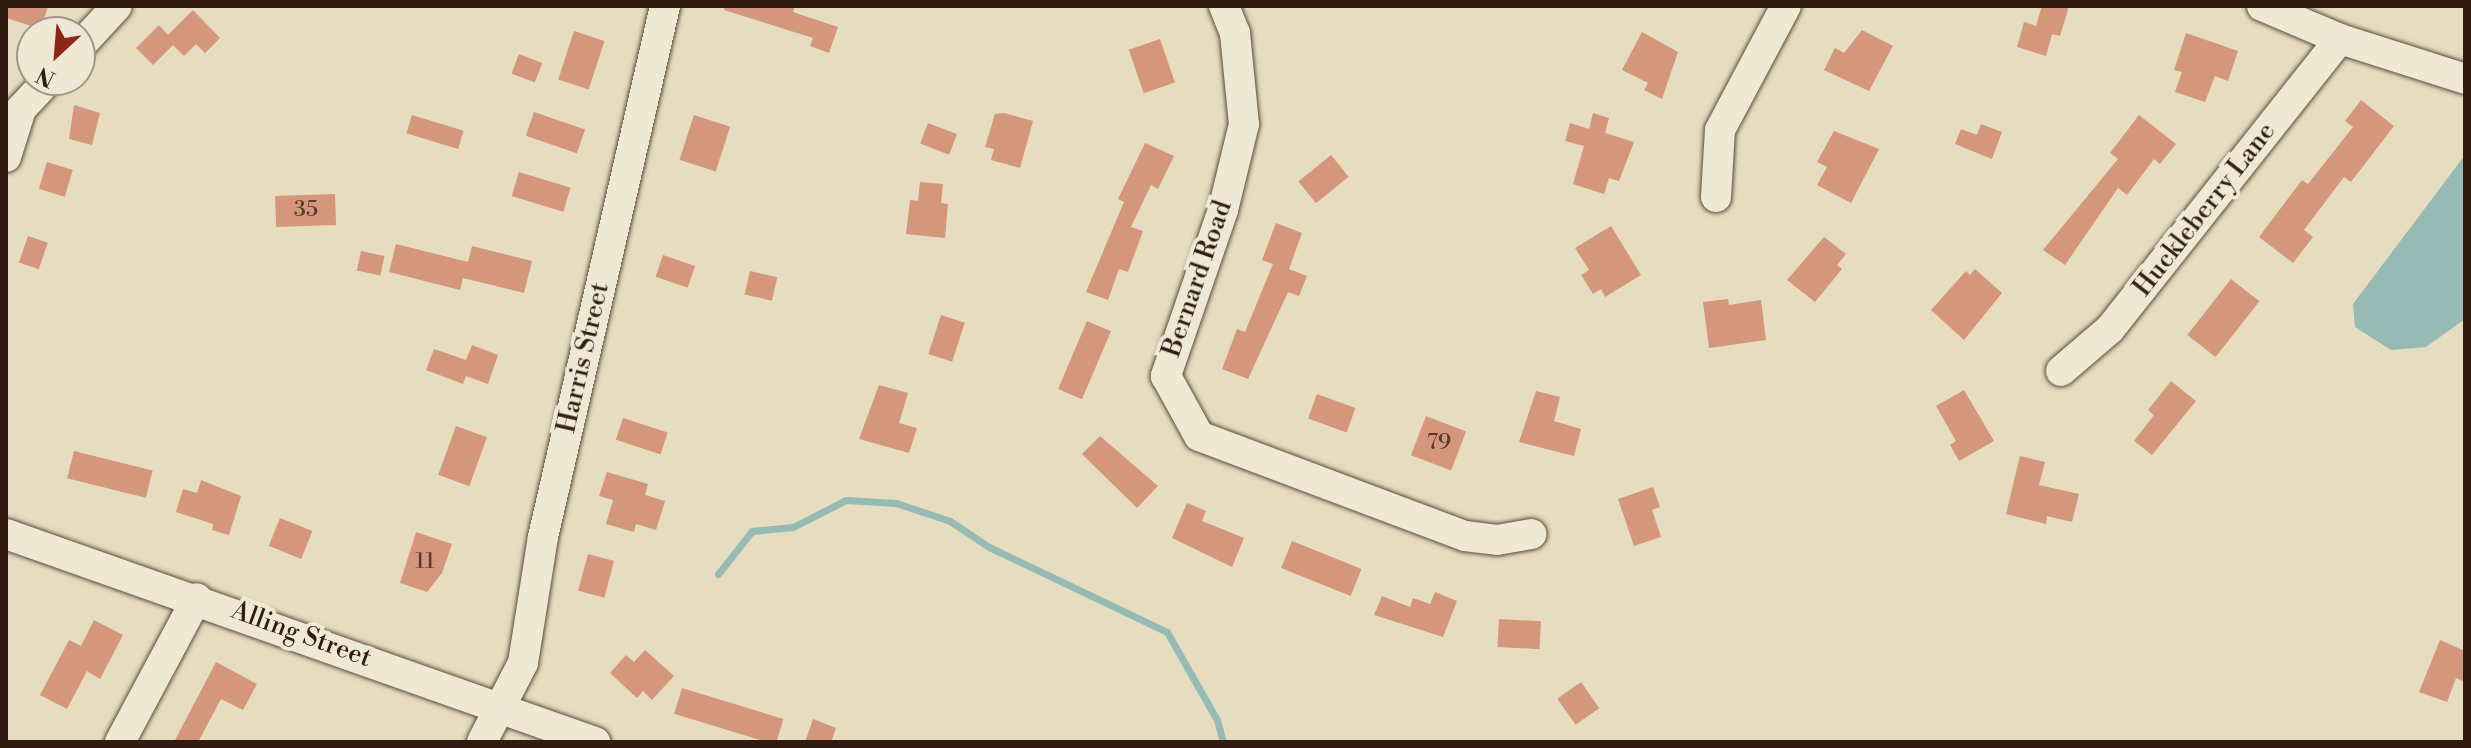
<!DOCTYPE html>
<html>
<head>
<meta charset="utf-8">
<style>
	body { margin:0 }
	#map { position:relative; width:2471px; height:748px; overflow:hidden; background:#e6dcbf; font-family:"Libre Bodoni",serif }
	div>[style] { position:absolute }
	[style*='--x'] { left:calc(var(--x)*1px); top:calc(var(--y)*1px); width:calc(var(--w)*1px); rotate:calc(var(--a)*1deg) }
	.water>* { inset:0; background:#96bbb5 }
	.stream>* { height:7px; margin:-3.5px; padding:0 3.5px; transform-origin:3.5px; border-radius:3.5px; background:#96bbb5 }
	.building>* { inset:0; background:#d4977c; transform-origin:0 0 }
	.roads { filter:drop-shadow(0 0 2px #5e4c3c) drop-shadow(0 0 2px #5e4c3c) }
	.minor>* { height:30px; margin:-15px; padding:0 15px; transform-origin:15px; border-radius:15px; background:#efe8d5 }
	span { translate:-50% -50%; white-space:nowrap; text-align:center; line-height:1.15; -webkit-text-stroke:8px #efe8d5; paint-order:stroke }
	.number-label { font-size:22px; color:#5a3b2c }
	.number-label span { -webkit-text-stroke-width:0 }
	.street-label { font-size:26px; color:#311c11 }
	.frame { position:absolute; inset:0; border:8px solid #311c11; pointer-events:none }
	.north { position:absolute; left:16px; top:16px; width:80px; height:80px; box-sizing:border-box; background:#efe8d5; border:2px solid #a39687; border-radius:50%; rotate:206deg; font-size:22px; font-weight:700; line-height:32px; text-align:center; color:#311c11 }
	.north::after { content:''; display:block; margin:auto; width:28px; height:36px; background:#8f2418; clip-path:polygon(50% 0,100% 100%,50% 72%,0 100%) }
</style>
</head>
<body>
<div id="map">
	<div class="water">
		<div style="clip-path:polygon(2465px 155px,2465px 319px,2426px 347px,2391px 350px,2355px 327px,2353px 304px)"></div>
	</div>
	<div class="stream">
		<div style="--x:718;--y:574;--w:55;--a:-51.7"></div>
		<div style="--x:752;--y:531;--w:41;--a:-5.6"></div>
		<div style="--x:793;--y:527;--w:59;--a:-27"></div>
		<div style="--x:846;--y:500;--w:50;--a:3.4"></div>
		<div style="--x:896;--y:503;--w:57;--a:18.4"></div>
		<div style="--x:950;--y:521;--w:47;--a:33.7"></div>
		<div style="--x:989;--y:547;--w:197;--a:25.5"></div>
		<div style="--x:1167;--y:632;--w:101;--a:60.4"></div>
		<div style="--x:1217;--y:720;--w:23;--a:75"></div>
	</div>
	<div class="building">
		<div style="clip-path:polygon(6px 6px,48px 6px,41px 29px,6px 18px)"></div>
		<div style="clip-path:polygon(724px 6px,795px 6px,793px 12px,838px 27px,829px 53px,810px 46px,813px 38px,724px 10px)"></div>
		<div style="clip-path:polygon(2042px 6px,2069px 6px,2060px 36px,2052px 34px,2046px 56px,2017px 47px,2024px 22px,2036px 26px)"></div>
		<div style="clip-path:polygon(193px 10px,220px 38px,205px 53px,196px 44px,184px 56px,173px 45px,153px 65px,136px 48px,159px 25px,168px 35px)"></div>
		<div style="clip-path:polygon(1862px 30px,1893px 46px,1869px 91px,1824px 70px,1835px 48px,1844px 53px)"></div>
		<div style="left:574px;top:31px;width:32px;height:51px;rotate:18deg"></div>
		<div style="clip-path:polygon(1642px 32px,1678px 52px,1662px 99px,1644px 90px,1648px 83px,1622px 70px)"></div>
		<div style="clip-path:polygon(2186px 33px,2238px 51px,2228px 81px,2215px 76px,2205px 102px,2175px 92px,2182px 72px,2174px 70px)"></div>
		<div style="left:1160px;top:39px;width:46px;height:33px;rotate:71deg"></div>
		<div style="left:519px;top:54px;width:25px;height:21px;rotate:21deg"></div>
		<div style="clip-path:polygon(2361px 100px,2394px 126px,2351px 182px,2344px 177px,2304px 230px,2313px 237px,2293px 263px,2259px 237px,2302px 180px,2308px 184px,2353px 127px,2345px 121px)"></div>
		<div style="clip-path:polygon(74px 105px,100px 113px,92px 145px,69px 139px)"></div>
		<div style="left:534px;top:112px;width:54px;height:25px;rotate:19deg"></div>
		<div style="clip-path:polygon(1004px 113px,1033px 121px,1020px 168px,991px 160px,994px 149px,985px 147px,995px 114px)"></div>
		<div style="clip-path:polygon(1593px 113px,1609px 118px,1605px 133px,1634px 142px,1619px 181px,1609px 178px,1604px 194px,1573px 184px,1584px 146px,1565px 141px,1570px 123px,1589px 129px)"></div>
		<div style="left:412px;top:115px;width:54px;height:19px;rotate:17deg"></div>
		<div style="left:694px;top:115px;width:38px;height:47px;rotate:18deg"></div>
		<div style="clip-path:polygon(2139px 115px,2176px 144px,2160px 164px,2154px 159px,2127px 195px,2118px 188px,2065px 265px,2043px 250px,2118px 159px,2110px 153px)"></div>
		<div style="left:928px;top:123px;width:31px;height:22px;rotate:21deg"></div>
		<div style="clip-path:polygon(1981px 124px,2002px 132px,1992px 159px,1955px 144px,1961px 129px,1977px 135px)"></div>
		<div style="clip-path:polygon(1834px 131px,1879px 149px,1851px 203px,1817px 185px,1827px 167px,1817px 162px)"></div>
		<div style="clip-path:polygon(1145px 143px,1174px 156px,1158px 189px,1151px 185px,1131px 227px,1143px 231px,1128px 272px,1119px 269px,1108px 300px,1086px 292px,1124px 202px,1118px 199px)"></div>
		<div style="left:1331px;top:155px;width:28px;height:42px;rotate:51deg"></div>
		<div style="left:47px;top:162px;width:27px;height:28px;rotate:17deg"></div>
		<div style="left:519px;top:172px;width:54px;height:25px;rotate:17deg"></div>
		<div style="clip-path:polygon(920px 182px,943px 184px,941px 203px,948px 204px,945px 238px,906px 234px,910px 200px,918px 201px)"></div>
		<div style="left:335px;top:194px;width:31px;height:60px;rotate:88deg"></div>
		<div style="clip-path:polygon(1276px 223px,1302px 233px,1289px 269px,1307px 276px,1299px 296px,1288px 292px,1248px 379px,1222px 369px,1237px 329px,1245px 332px,1273px 264px,1262px 260px)"></div>
		<div style="clip-path:polygon(1611px 226px,1641px 275px,1605px 297px,1601px 289px,1593px 294px,1581px 275px,1589px 270px,1575px 248px)"></div>
		<div style="left:28px;top:236px;width:21px;height:28px;rotate:19deg"></div>
		<div style="clip-path:polygon(1824px 237px,1846px 254px,1837px 265px,1842px 269px,1815px 302px,1787px 280px)"></div>
		<div style="clip-path:polygon(396px 244px,468px 262px,472px 246px,532px 261px,524px 293px,463px 278px,460px 290px,389px 272px)"></div>
		<div style="left:361px;top:251px;width:24px;height:20px;rotate:12deg"></div>
		<div style="left:663px;top:255px;width:34px;height:23px;rotate:19deg"></div>
		<div style="clip-path:polygon(1975px 269px,2002px 293px,1964px 340px,1931px 310px,1966px 271px,1970px 275px)"></div>
		<div style="left:750px;top:271px;width:28px;height:24px;rotate:13deg"></div>
		<div style="left:2231px;top:279px;width:36px;height:71px;rotate:38deg"></div>
		<div style="clip-path:polygon(1728px 299px,1729px 305px,1761px 300px,1766px 340px,1709px 348px,1703px 302px)"></div>
		<div style="left:941px;top:315px;width:25px;height:41px;rotate:18deg"></div>
		<div style="left:1087px;top:321px;width:26px;height:74px;rotate:23deg"></div>
		<div style="clip-path:polygon(472px 345px,498px 355px,488px 384px,466px 376px,463px 384px,426px 370px,434px 349px,466px 360px)"></div>
		<div style="clip-path:polygon(2171px 381px,2196px 401px,2152px 455px,2134px 441px,2154px 415px,2148px 410px)"></div>
		<div style="clip-path:polygon(879px 385px,908px 393px,899px 423px,917px 428px,909px 453px,859px 439px)"></div>
		<div style="clip-path:polygon(1964px 390px,1994px 441px,1959px 461px,1950px 445px,1956px 441px,1936px 406px)"></div>
		<div style="clip-path:polygon(1536px 391px,1560px 397px,1554px 421px,1581px 429px,1574px 456px,1519px 442px)"></div>
		<div style="left:1317px;top:394px;width:41px;height:26px;rotate:20deg"></div>
		<div style="left:1426px;top:416px;width:43px;height:42px;rotate:21deg"></div>
		<div style="left:623px;top:418px;width:47px;height:23px;rotate:18deg"></div>
		<div style="left:456px;top:426px;width:33px;height:52px;rotate:20deg"></div>
		<div style="clip-path:polygon(1100px 436px,1158px 486px,1137px 508px,1082px 454px)"></div>
		<div style="left:74px;top:451px;width:81px;height:28px;rotate:14deg"></div>
		<div style="clip-path:polygon(2020px 456px,2045px 462px,2039px 485px,2079px 494px,2072px 522px,2047px 516px,2046px 524px,2006px 514px)"></div>
		<div style="clip-path:polygon(607px 472px,648px 484px,645px 495px,665px 501px,656px 530px,636px 524px,634px 532px,606px 524px,613px 500px,599px 496px)"></div>
		<div style="clip-path:polygon(201px 480px,241px 496px,229px 535px,212px 530px,213px 524px,176px 512px,183px 489px,197px 493px)"></div>
		<div style="clip-path:polygon(1653px 487px,1660px 507px,1652px 510px,1661px 537px,1634px 546px,1618px 499px)"></div>
		<div style="clip-path:polygon(1187px 503px,1206px 511px,1202px 521px,1244px 538px,1232px 567px,1172px 538px)"></div>
		<div style="left:280px;top:518px;width:35px;height:30px;rotate:22deg"></div>
		<div style="clip-path:polygon(416px 532px,452px 544px,442px 573px,427px 592px,400px 583px)"></div>
		<div style="left:1292px;top:541px;width:75px;height:29px;rotate:22deg"></div>
		<div style="left:588px;top:554px;width:27px;height:38px;rotate:15deg"></div>
		<div style="clip-path:polygon(1435px 592px,1457px 601px,1443px 637px,1374px 615px,1382px 596px,1410px 607px,1413px 598px,1430px 604px)"></div>
		<div style="left:1499px;top:619px;width:42px;height:28px;rotate:3deg"></div>
		<div style="clip-path:polygon(94px 620px,123px 635px,100px 679px,87px 671px,67px 709px,40px 695px,69px 640px,81px 646px)"></div>
		<div style="clip-path:polygon(2440px 640px,2465px 651px,2465px 682px,2456px 678px,2447px 702px,2419px 692px)"></div>
		<div style="clip-path:polygon(645px 650px,674px 676px,652px 700px,643px 691px,637px 698px,610px 673px,626px 655px,634px 662px)"></div>
		<div style="clip-path:polygon(216px 662px,257px 684px,243px 710px,221px 699px,198px 742px,174px 742px)"></div>
		<div style="left:1581px;top:682px;width:32px;height:29px;rotate:55deg"></div>
		<div style="left:682px;top:688px;width:106px;height:27px;rotate:17deg"></div>
		<div style="clip-path:polygon(813px 719px,836px 728px,831px 742px,805px 742px)"></div>
	</div>
	<div class="roads">
		<div class="minor">
			<div style="--x:1224;--y:6;--w:29;--a:68"></div>
			<div style="--x:1235;--y:33;--w:91;--a:84.4"></div>
			<div style="--x:1244;--y:124;--w:89;--a:103.7"></div>
			<div style="--x:1223;--y:210;--w:176;--a:109"></div>
			<div style="--x:1166;--y:376;--w:68;--a:61.2"></div>
			<div style="--x:1199;--y:436;--w:284;--a:20.6"></div>
			<div style="--x:1465;--y:536;--w:32;--a:7"></div>
			<div style="--x:1497;--y:540;--w:35;--a:-10"></div>
			<div style="--x:2262;--y:6;--w:85;--a:22.9"></div>
			<div style="--x:2340;--y:39;--w:131;--a:17.7"></div>
			<div style="--x:80;--y:46;--w:54;--a:-47.2"></div>
			<div style="--x:6;--y:157;--w:50;--a:-72.6"></div>
			<div style="--x:21;--y:109;--w:40;--a:-47"></div>
			<div style="--x:1716;--y:197;--w:67;--a:-86.6"></div>
			<div style="--x:1720;--y:130;--w:140;--a:-62"></div>
			<div style="--x:2061;--y:371;--w:65;--a:-40.6"></div>
			<div style="--x:2110;--y:329;--w:370;--a:-51.6"></div>
			<div style="--x:6;--y:534;--w:625;--a:19.45"></div>
			<div style="--x:120;--y:742;--w:163;--a:-61.9"></div>
			<div style="--x:482;--y:742;--w:89;--a:-62.6"></div>
			<div style="--x:523;--y:663;--w:128;--a:-81"></div>
			<div style="--x:543;--y:537;--w:545;--a:-77.06"></div>
		</div>
	</div>
	<div class="number-label">
		<span style="left:306px;top:210px">35</span>
		<span style="left:1439px;top:443px">79</span>
		<span style="left:425px;top:562px">11</span>
	</div>
	<div class="street-label">
		<span style="left:2205px;top:210px;rotate:-52deg">Huckleberry Lane</span>
		<span style="left:1198px;top:279px;rotate:-71deg">Bernard Road</span>
		<span style="left:584px;top:358px;rotate:-77deg">Harris Street</span>
		<span style="left:301px;top:635px;rotate:20deg">Alling Street</span>
	</div>
	<div class="frame"></div>
	<div class="north">N</div>
</div>
</body>
</html>
